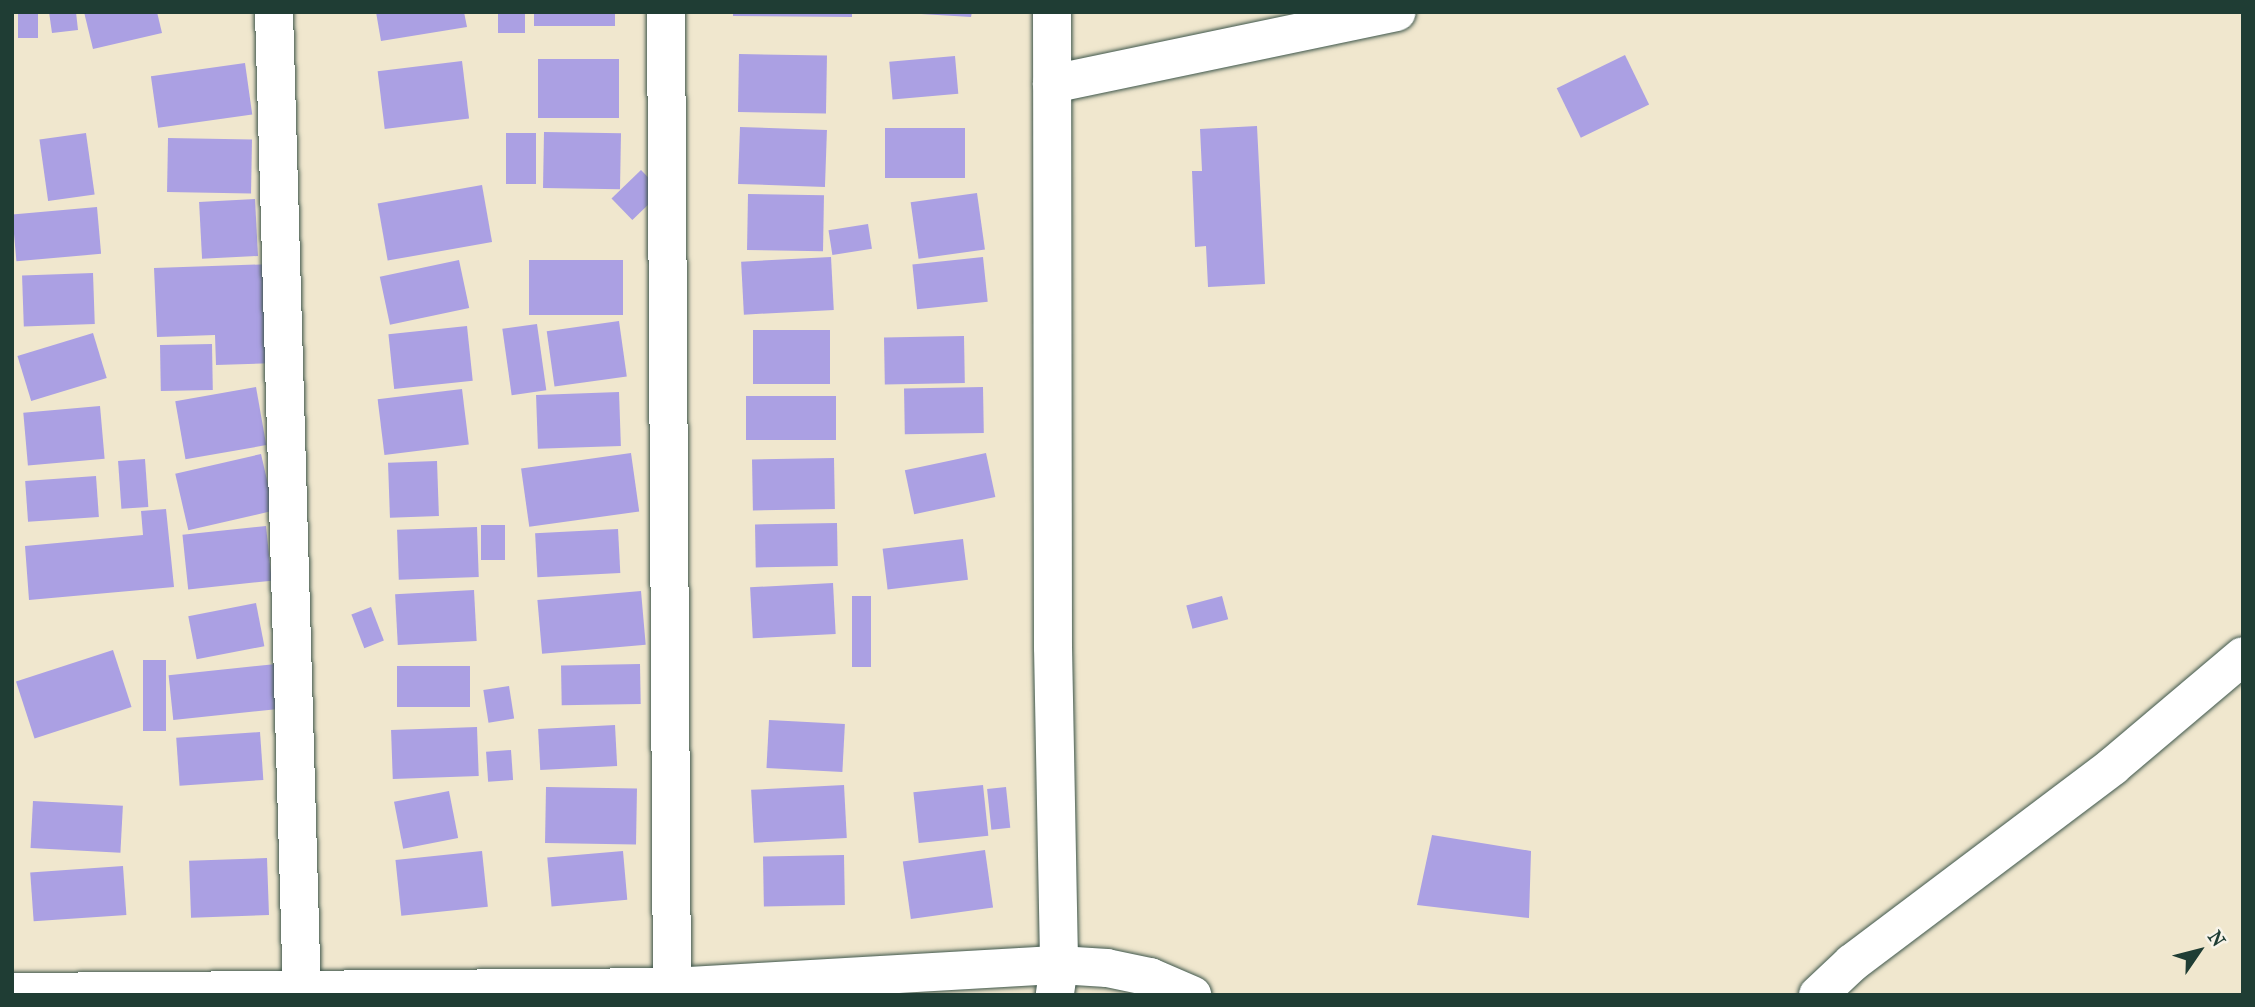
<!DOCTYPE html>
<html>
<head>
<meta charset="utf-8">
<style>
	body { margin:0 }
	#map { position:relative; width:2255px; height:1007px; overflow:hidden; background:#f0e7ce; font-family:"IM FELL French Canon",serif }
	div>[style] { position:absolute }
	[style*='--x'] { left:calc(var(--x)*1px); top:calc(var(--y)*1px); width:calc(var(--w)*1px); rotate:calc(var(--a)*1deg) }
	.building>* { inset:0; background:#aba0e3; transform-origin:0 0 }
	.roads { filter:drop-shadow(0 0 2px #3e564b) drop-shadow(0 0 2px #3e564b) }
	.minor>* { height:38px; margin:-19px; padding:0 19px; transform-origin:19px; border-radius:19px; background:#fff }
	span { translate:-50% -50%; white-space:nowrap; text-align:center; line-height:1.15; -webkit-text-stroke:5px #f7f3e8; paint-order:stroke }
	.frame { position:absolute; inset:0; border:14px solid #1f3d34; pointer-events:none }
	.north { position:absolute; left:2164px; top:916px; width:70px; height:70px; -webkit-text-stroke:5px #f7f3e8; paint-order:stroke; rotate:55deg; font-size:19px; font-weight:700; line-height:28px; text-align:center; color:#1f3d34 }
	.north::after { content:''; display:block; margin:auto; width:24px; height:32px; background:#1f3d34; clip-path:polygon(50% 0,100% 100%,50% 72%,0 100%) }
</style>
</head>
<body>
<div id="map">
	<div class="building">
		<div style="left:18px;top:12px;width:20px;height:26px"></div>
		<div style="clip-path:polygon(49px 12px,76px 12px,78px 30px,52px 33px)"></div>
		<div style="clip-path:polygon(84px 12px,157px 12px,162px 33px,93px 49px)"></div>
		<div style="clip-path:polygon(376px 12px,464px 12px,467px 27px,381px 41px)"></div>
		<div style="left:498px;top:12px;width:27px;height:21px"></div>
		<div style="left:534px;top:12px;width:81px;height:14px"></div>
		<div style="clip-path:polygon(733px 12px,852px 12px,852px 17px,733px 16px)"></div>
		<div style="clip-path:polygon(921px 12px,972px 12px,971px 17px,921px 14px)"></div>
		<div style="left:739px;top:54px;width:88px;height:58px;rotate:1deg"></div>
		<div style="left:1625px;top:55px;width:55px;height:76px;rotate:64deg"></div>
		<div style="left:955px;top:56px;width:38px;height:66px;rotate:85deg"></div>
		<div style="left:538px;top:59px;width:81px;height:59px"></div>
		<div style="left:462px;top:61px;width:58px;height:85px;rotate:83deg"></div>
		<div style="left:245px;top:63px;width:52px;height:95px;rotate:82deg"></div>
		<div style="clip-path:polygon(1257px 126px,1265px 284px,1208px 287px,1206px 246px,1195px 247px,1192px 171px,1202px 171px,1200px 129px)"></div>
		<div style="left:740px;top:127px;width:87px;height:57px;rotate:2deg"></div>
		<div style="left:965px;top:128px;width:50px;height:80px;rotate:90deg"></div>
		<div style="left:544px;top:132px;width:77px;height:56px;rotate:1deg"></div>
		<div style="left:86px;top:133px;width:62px;height:47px;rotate:82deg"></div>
		<div style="left:506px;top:133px;width:30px;height:51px"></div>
		<div style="left:168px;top:138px;width:84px;height:54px;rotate:1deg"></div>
		<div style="left:641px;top:170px;width:30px;height:41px;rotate:46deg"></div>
		<div style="left:482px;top:185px;width:58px;height:106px;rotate:80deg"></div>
		<div style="left:977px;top:193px;width:57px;height:67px;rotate:82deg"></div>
		<div style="left:748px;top:194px;width:76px;height:56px;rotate:1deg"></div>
		<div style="left:255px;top:199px;width:57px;height:56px;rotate:87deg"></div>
		<div style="left:97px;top:207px;width:47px;height:85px;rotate:85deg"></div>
		<div style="left:868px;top:224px;width:25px;height:40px;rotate:81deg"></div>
		<div style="left:831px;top:257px;width:53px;height:90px;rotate:87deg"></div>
		<div style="left:983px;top:257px;width:45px;height:71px;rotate:84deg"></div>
		<div style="left:459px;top:260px;width:49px;height:81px;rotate:78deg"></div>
		<div style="left:529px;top:260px;width:94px;height:55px"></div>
		<div style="clip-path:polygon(274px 264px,277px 363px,216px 365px,215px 335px,157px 337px,154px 268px)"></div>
		<div style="left:93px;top:273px;width:51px;height:71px;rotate:88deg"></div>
		<div style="left:619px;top:321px;width:56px;height:73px;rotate:82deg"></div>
		<div style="left:537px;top:324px;width:67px;height:35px;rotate:82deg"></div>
		<div style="left:467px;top:326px;width:55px;height:79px;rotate:84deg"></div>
		<div style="left:830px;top:330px;width:54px;height:77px;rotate:90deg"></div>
		<div style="left:93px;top:333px;width:47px;height:79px;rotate:73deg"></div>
		<div style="left:964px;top:336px;width:47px;height:80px;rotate:89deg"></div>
		<div style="left:212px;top:344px;width:46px;height:52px;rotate:89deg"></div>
		<div style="left:256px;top:387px;width:59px;height:82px;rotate:80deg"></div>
		<div style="left:983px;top:387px;width:46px;height:79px;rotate:89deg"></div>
		<div style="left:462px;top:389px;width:56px;height:85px;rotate:83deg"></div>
		<div style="left:619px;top:392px;width:54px;height:83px;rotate:88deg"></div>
		<div style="left:746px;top:396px;width:90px;height:44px"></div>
		<div style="left:100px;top:406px;width:53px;height:77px;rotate:85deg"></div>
		<div style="left:631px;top:453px;width:59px;height:111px;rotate:82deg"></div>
		<div style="left:986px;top:453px;width:45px;height:83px;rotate:78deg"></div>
		<div style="left:261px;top:454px;width:58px;height:88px;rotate:77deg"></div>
		<div style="left:834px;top:458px;width:51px;height:82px;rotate:89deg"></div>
		<div style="left:145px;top:459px;width:48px;height:27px;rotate:86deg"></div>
		<div style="left:437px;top:461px;width:55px;height:49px;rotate:88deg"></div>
		<div style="left:96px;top:476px;width:41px;height:71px;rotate:86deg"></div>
		<div style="clip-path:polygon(166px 509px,174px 587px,29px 600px,25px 546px,143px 535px,141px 511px)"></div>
		<div style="left:837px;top:523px;width:43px;height:82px;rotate:89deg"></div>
		<div style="left:505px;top:525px;width:35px;height:24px;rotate:90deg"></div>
		<div style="left:266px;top:526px;width:55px;height:84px;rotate:84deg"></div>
		<div style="left:477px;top:527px;width:50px;height:80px;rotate:88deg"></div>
		<div style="left:618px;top:529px;width:44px;height:83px;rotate:87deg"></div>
		<div style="left:963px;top:539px;width:41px;height:81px;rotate:83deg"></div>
		<div style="left:833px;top:583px;width:51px;height:83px;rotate:87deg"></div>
		<div style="left:474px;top:590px;width:51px;height:79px;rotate:87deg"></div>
		<div style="left:641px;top:591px;width:54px;height:104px;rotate:85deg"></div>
		<div style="left:852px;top:596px;width:19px;height:71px"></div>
		<div style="left:1222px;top:596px;width:24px;height:37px;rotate:75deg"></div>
		<div style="left:256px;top:603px;width:44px;height:69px;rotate:79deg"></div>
		<div style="left:371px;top:607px;width:36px;height:21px;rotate:69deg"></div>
		<div style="left:113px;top:650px;width:60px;height:102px;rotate:72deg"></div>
		<div style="left:143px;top:660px;width:23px;height:71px"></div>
		<div style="left:276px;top:664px;width:45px;height:108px;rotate:84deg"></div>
		<div style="left:640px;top:664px;width:40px;height:79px;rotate:89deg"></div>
		<div style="left:397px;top:666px;width:73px;height:41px"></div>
		<div style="left:509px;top:686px;width:33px;height:26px;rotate:81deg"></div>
		<div style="left:769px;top:720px;width:76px;height:48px;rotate:3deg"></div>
		<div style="left:615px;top:725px;width:41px;height:77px;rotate:87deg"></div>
		<div style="left:477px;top:727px;width:49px;height:86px;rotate:88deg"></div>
		<div style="left:260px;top:732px;width:48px;height:84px;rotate:86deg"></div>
		<div style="left:511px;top:750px;width:30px;height:25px;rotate:86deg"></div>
		<div style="left:844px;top:785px;width:53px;height:93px;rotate:87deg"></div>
		<div style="left:983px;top:785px;width:51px;height:70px;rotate:84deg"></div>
		<div style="left:546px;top:787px;width:91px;height:56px;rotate:1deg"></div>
		<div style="left:1006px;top:787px;width:41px;height:19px;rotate:84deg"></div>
		<div style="left:449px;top:791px;width:48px;height:56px;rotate:79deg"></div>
		<div style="left:33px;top:801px;width:90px;height:47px;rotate:3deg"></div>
		<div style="clip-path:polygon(1432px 835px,1531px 851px,1529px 918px,1417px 905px)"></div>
		<div style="left:985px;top:850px;width:58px;height:83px;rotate:82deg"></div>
		<div style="left:482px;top:851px;width:56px;height:87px;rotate:84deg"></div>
		<div style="left:623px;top:851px;width:49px;height:76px;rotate:85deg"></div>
		<div style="left:844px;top:855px;width:50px;height:81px;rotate:89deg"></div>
		<div style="left:267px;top:858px;width:57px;height:78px;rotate:88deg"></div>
		<div style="left:123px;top:866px;width:49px;height:93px;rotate:86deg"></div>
	</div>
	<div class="roads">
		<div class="minor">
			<div style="--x:274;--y:12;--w:983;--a:88.37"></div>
			<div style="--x:666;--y:12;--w:983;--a:89.65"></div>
			<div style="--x:1052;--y:12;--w:635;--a:89.91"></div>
			<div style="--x:1053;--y:647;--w:318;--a:88.9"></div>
			<div style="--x:1059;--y:965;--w:48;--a:3.6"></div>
			<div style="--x:1107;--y:968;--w:44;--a:11.8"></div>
			<div style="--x:1150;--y:977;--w:46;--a:23.2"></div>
			<div style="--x:1052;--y:84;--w:352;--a:-11.8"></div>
			<div style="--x:12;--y:992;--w:660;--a:-0.43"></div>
			<div style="--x:672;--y:987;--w:388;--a:-3.3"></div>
			<div style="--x:1059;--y:965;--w:30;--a:98"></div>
			<div style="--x:1818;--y:995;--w:47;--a:-43.3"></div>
			<div style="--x:1852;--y:963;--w:327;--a:-37"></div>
			<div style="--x:2113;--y:766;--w:170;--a:-40.2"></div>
		</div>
	</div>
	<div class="frame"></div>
	<div class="north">N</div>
</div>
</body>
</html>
